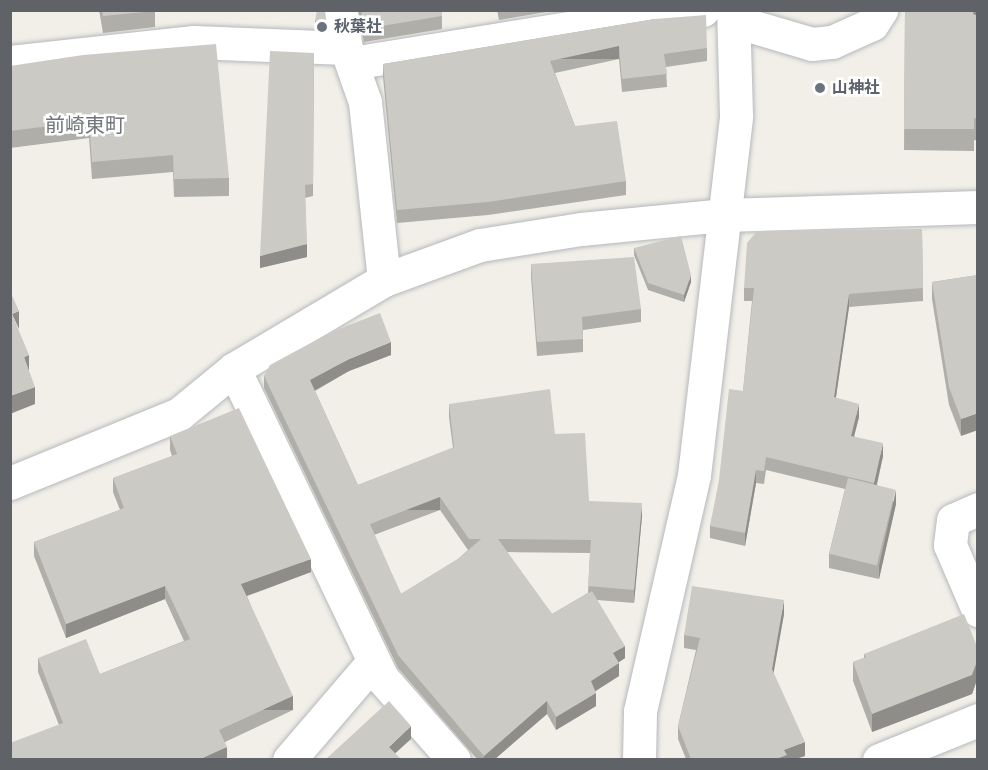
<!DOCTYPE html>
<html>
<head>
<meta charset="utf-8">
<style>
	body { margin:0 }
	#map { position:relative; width:988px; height:770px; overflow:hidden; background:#f1efe8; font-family:"Source Sans 3","Noto Sans JP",sans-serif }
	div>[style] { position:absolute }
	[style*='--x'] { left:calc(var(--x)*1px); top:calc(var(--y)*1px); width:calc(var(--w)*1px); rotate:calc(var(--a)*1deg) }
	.roads { filter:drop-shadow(0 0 2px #b5b8bc) drop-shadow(0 0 2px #b5b8bc) }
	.minor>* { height:33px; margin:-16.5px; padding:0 16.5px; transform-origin:16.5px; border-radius:16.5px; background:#fff }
	.tertiary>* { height:33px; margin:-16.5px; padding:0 16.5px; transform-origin:16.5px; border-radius:16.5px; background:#fff }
	.wall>* { inset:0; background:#afaea9 }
	.shaded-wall>* { inset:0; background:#8f8d8a; transform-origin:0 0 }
	.building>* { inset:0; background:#cccac5; transform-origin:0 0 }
	.dots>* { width:16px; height:16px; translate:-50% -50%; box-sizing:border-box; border:3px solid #fff; border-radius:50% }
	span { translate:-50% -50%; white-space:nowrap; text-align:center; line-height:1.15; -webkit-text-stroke:5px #fff; paint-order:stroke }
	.worship-label { font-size:16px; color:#5b616d; font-weight:700 }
	.left { translate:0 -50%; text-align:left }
	.quarter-label { font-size:20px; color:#70757a }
	.frame { position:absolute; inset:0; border:12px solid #5f6368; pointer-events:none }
</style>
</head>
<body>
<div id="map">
	<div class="roads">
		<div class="minor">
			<div style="--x:341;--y:10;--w:38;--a:83"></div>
			<div style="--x:346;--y:48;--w:57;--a:70.6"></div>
			<div style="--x:365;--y:102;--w:179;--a:83.9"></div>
			<div style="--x:734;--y:21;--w:81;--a:16.4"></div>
			<div style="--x:812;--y:44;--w:20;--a:-6"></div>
			<div style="--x:832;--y:42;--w:44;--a:-24.2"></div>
			<div style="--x:872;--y:24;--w:17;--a:-57"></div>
			<div style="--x:10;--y:62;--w:185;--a:-6.2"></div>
			<div style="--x:194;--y:42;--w:152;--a:2.3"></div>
			<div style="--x:352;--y:63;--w:305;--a:-9.2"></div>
			<div style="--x:653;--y:14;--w:50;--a:-4.6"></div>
			<div style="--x:234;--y:369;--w:343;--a:64.4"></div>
			<div style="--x:382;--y:678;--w:109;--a:48.7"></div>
			<div style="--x:10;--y:483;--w:183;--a:-22.2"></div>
			<div style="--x:179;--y:414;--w:71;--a:-39.3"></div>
			<div style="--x:234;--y:369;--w:174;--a:-30.7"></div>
			<div style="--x:384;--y:280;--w:102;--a:-20"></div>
			<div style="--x:480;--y:245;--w:102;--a:-9"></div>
			<div style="--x:581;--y:229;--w:145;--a:-5.6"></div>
			<div style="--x:978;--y:509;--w:27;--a:156"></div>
			<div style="--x:953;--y:520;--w:25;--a:97"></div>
			<div style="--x:950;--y:545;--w:71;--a:66.7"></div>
			<div style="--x:289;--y:760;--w:129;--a:-49.4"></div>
			<div style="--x:639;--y:760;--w:49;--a:-88.8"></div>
			<div style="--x:640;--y:711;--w:242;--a:-77.1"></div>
			<div style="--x:694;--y:475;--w:362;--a:-83.3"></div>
			<div style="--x:736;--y:115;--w:105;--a:-91.6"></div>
			<div style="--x:879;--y:760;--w:107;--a:-22"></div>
		</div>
		<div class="tertiary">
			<div style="--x:725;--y:215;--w:253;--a:-1.8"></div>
		</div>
	</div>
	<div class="wall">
		<div style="clip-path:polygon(99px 10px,155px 10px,155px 27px,103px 33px)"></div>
		<div style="clip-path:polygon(324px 10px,325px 28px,315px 28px,315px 21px)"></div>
		<div style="clip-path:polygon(358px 10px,441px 10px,442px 16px,442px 29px,364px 42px)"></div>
		<div style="clip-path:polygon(497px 10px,558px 10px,499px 20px)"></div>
		<div style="clip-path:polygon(905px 10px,978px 10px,978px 141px,974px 140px,974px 151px,904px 150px)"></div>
		<div style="clip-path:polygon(655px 19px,707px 48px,707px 61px,666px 67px,667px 87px,622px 92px,619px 59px,555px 73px,575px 126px,626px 181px,626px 195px,488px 215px,397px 223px,383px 77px,383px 64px)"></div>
		<div style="clip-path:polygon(314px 53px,313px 196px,305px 198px,307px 257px,260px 268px)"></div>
		<div style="clip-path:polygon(10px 66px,229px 178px,229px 196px,174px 197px,173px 172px,92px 179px,89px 138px,10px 148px)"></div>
		<div style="clip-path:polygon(922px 229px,923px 301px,849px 307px,836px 398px,859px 417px,854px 436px,883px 456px,877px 485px,896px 504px,879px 579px,829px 568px,829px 554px,845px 489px,766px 470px,764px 484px,756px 483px,745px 546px,710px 538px,710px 526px,743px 391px,752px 301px,744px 301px,744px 288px)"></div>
		<div style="clip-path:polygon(634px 248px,691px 282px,684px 302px,648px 290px,634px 255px)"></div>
		<div style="clip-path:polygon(531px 264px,641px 309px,641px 322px,583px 330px,583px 352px,537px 356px,531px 277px)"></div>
		<div style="clip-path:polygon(978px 275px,961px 436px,949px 405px,932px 299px,932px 282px)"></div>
		<div style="clip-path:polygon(evenodd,391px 355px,349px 371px,315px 391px,358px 485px,453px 448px,449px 417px,449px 404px,555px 434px,589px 501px,642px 516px,634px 603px,597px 600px,625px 658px,619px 662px,619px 676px,595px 691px,596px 706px,556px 730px,547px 714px,495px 759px,477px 759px,398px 668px,264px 388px,264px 376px,391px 355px,440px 510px,468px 550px,458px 559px,401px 594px,374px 535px,440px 510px,391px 355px,507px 552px,590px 553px,588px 593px,552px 614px,507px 552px)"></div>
		<div style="clip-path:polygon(170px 436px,311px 572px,247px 596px,293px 710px,225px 742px,227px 759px,59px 725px,38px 672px,38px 658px,100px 674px,184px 641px,165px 599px,66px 638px,34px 556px,34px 542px,120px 510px,113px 492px,113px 478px,172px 456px,170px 450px)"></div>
		<div style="clip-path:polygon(784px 614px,773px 673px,805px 756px,795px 759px,686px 759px,678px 739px,678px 726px,696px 650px,684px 648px,684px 635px)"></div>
		<div style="clip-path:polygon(978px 649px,978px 677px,972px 694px,872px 732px,853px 681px,853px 662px,864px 658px,864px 654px)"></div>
	</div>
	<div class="shaded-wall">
		<div style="clip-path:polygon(974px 10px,978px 10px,978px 24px,973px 14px)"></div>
		<div style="left:619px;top:46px;width:13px;height:71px;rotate:90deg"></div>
		<div style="clip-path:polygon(307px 244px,307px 257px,260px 268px,260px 256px)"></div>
		<div style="clip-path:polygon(691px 275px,691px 282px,684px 302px,684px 295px)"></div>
		<div style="clip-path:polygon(849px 294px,849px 307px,834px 410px,834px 397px)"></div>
		<div style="clip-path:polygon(19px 311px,19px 329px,12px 314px)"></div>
		<div style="clip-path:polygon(391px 342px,391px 355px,349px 371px,310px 393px,310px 380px,349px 359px)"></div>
		<div style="clip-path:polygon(29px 355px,29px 373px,24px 357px)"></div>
		<div style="clip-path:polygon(35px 387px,35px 404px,10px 414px,10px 396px)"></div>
		<div style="clip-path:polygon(859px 404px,859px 417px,851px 448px,851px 436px)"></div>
		<div style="clip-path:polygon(978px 413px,978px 430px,961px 436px,961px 419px)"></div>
		<div style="clip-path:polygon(883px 443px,883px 456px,874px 496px,874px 483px)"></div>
		<div style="clip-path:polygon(756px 470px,756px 483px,745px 546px,745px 533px)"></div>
		<div style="clip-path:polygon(896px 490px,896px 504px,879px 579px,879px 566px)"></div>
		<div style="left:440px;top:497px;width:13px;height:75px;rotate:90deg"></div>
		<div style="clip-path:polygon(642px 503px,642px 516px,634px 603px,634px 590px)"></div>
		<div style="clip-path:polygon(311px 559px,311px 572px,241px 598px,241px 584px)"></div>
		<div style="clip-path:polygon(165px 586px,165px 599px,66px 638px,66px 624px)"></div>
		<div style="clip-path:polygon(784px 600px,784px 614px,772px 682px,772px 669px)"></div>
		<div style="clip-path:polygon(625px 646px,625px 658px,613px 666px,613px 653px)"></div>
		<div style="clip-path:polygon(978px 659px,978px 677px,972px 694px,872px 732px,872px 714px)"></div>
		<div style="clip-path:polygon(619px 663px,619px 676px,591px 694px,591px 681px)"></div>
		<div style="clip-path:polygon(596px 693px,596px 706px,556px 730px,556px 717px)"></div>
		<div style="left:293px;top:696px;width:14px;height:81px;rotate:90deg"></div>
		<div style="clip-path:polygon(547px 701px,547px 714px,495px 759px,484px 759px,484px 756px)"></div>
		<div style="clip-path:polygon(411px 726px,411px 739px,389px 759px,389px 747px)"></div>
		<div style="clip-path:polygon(805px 742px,805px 756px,795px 759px,776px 759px,784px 750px)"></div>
		<div style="clip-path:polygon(227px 747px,227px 759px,200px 759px)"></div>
	</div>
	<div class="building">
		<div style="clip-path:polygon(102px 10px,155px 10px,155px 11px,103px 16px)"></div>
		<div style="clip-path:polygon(317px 10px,324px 10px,325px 21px,315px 21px)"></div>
		<div style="clip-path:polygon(361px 10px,441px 10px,442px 16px,364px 29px)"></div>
		<div style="clip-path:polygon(905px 10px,974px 10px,973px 14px,978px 16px,978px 119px,974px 118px,974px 129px,904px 129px)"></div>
		<div style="clip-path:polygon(706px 15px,707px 48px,664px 54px,667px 74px,622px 79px,619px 46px,550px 61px,575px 126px,617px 121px,626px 181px,488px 202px,397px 210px,383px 64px,655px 19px)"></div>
		<div style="clip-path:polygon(216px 44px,229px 178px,174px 179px,173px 155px,92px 162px,89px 121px,10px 131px,10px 66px,83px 55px)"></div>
		<div style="clip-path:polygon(270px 51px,314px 53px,313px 184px,305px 185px,307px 244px,260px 256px)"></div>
		<div style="clip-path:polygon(922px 229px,923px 288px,849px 294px,834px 397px,859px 404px,851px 436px,883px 443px,874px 483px,766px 457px,764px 471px,756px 470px,745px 533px,710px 526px,719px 480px,729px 389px,743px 391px,754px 288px,744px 288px,747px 243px,757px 231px)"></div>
		<div style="clip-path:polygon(681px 236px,691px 275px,684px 295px,648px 283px,634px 248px)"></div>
		<div style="clip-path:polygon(634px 257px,641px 309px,582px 317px,583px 339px,537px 342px,531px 264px)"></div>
		<div style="clip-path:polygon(978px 275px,978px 413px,961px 419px,949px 387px,932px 282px)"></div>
		<div style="clip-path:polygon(10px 291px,19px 311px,12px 314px,29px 355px,24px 357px,35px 387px,10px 396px)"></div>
		<div style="clip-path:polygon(evenodd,380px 313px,391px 342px,349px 359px,310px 380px,358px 485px,454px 447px,449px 404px,550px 389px,555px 434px,585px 433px,589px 501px,642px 503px,634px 590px,588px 586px,591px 540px,498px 539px,552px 614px,592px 591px,625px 646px,613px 653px,619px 663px,591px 681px,596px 693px,556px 717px,547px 701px,484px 756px,398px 655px,264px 376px,270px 365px,331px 332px,380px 313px,440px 497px,469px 539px,481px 539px,458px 559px,401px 594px,370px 524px,440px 497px)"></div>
		<div style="clip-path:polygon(239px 408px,311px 559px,241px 584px,293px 696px,219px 730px,227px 747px,200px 759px,10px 759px,10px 743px,63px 723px,38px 658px,86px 639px,100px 674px,190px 639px,165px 586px,66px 624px,34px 542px,124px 508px,113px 478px,177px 454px,170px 436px)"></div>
		<div style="left:848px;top:478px;width:49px;height:78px;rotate:14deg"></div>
		<div style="clip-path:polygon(692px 586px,784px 600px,772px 669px,805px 742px,784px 750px,787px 755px,776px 759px,691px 759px,678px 726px,700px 638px,684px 635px)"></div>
		<div style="clip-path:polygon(964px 614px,978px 649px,978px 659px,972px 675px,872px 714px,853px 662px,866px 657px,864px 654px)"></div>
		<div style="clip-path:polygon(389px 701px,411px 726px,389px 747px,401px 759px,326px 759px)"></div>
	</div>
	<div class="dots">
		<div style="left:322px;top:27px;background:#6b7280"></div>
		<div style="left:820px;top:88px;background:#6b7280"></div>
	</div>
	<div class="worship-label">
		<span class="left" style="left:334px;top:27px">秋葉社</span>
		<span class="left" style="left:832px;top:88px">山神社</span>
	</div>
	<div class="quarter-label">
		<span style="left:85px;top:126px">前崎東町</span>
	</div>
	<div class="frame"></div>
</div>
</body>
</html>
